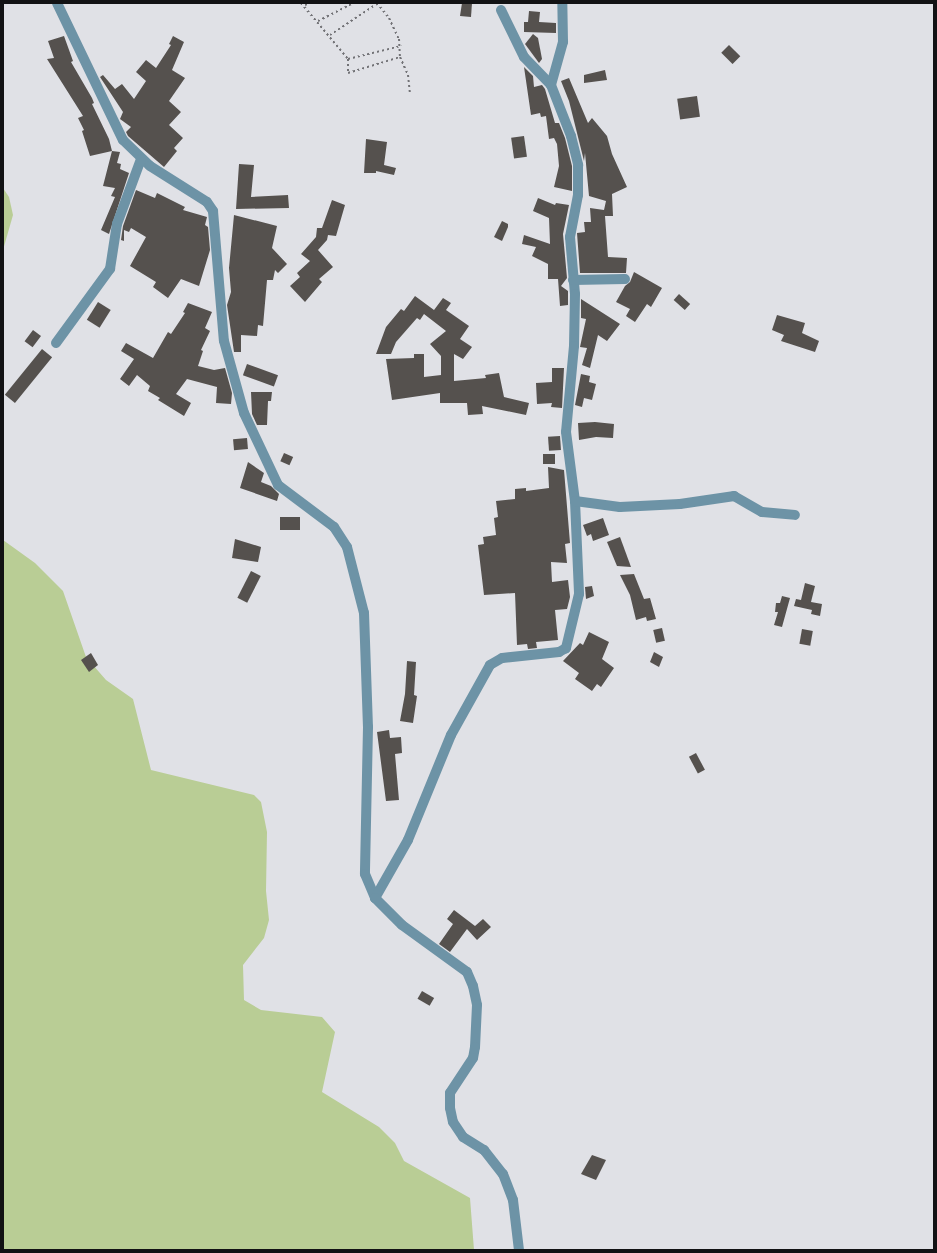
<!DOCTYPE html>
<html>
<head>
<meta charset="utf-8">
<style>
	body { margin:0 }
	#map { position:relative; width:937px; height:1253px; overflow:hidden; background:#e0e1e6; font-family:Manrope,sans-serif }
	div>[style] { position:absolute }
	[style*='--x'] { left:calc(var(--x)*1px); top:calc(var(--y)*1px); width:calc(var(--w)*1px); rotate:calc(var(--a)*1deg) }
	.green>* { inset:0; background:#b9cd95 }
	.building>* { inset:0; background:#55514e; transform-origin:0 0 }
	.path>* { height:2px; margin-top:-1px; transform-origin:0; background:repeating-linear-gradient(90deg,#727276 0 2px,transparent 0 5px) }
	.minor>* { height:10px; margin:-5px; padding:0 5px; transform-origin:5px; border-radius:5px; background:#6d93a6 }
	span { translate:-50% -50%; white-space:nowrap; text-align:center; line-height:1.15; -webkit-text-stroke:4px #edeef4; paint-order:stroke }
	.frame { position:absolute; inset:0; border:4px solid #121214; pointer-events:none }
</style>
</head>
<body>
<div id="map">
	<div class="green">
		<div style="clip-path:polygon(3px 188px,9px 197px,13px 215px,3px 250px)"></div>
		<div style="clip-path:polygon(3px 540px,35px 563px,63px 591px,86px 657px,106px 680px,133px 699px,151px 770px,254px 795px,261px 802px,267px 832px,266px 891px,269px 920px,264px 938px,243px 965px,244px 1000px,261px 1010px,322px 1017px,335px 1032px,322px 1092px,379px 1127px,395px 1143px,404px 1161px,470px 1198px,474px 1250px,3px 1250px)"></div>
	</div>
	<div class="building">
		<div style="clip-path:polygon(462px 3px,472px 3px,471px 17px,460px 16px)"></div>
		<div style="clip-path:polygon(529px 11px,540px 12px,539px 22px,556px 23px,556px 33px,524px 32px,524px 22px,528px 22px)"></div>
		<div style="clip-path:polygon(533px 34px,538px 38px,542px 59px,539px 63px,525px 44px)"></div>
		<div style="clip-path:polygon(64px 36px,73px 61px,71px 62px,92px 98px,94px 103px,92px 104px,109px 139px,112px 151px,120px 152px,117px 163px,121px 164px,120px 169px,129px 173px,109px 234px,101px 230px,115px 197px,111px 196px,115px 188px,103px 186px,112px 151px,90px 156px,82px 131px,84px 130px,78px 118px,83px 116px,47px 59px,54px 58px,48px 41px)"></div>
		<div style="clip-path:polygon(173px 36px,184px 42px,172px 70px,185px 78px,169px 101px,181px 112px,169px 125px,183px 138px,174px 148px,177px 151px,164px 167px,128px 136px,126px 132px,131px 127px,120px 119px,123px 112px,100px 77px,103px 75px,115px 89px,122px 84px,134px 99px,146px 81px,136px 72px,146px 60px,156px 68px,171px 45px,169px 44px)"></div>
		<div style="left:729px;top:45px;width:16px;height:11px;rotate:45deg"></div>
		<div style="clip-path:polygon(524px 67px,533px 76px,534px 87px,542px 85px,545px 89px,555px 123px,559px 123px,565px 138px,572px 166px,572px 191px,554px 187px,559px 166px,557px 144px,554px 138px,549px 139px,546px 116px,541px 117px,540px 113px,531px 115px)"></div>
		<div style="clip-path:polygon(605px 70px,607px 80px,584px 83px,584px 75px)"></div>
		<div style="clip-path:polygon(569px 78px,588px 123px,592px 118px,607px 136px,612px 154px,627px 187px,612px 194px,613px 216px,605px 216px,608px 257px,627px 258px,626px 273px,580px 273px,577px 233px,585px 232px,584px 222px,591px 222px,590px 208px,604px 210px,606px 201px,589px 196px,585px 153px,584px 161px,569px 101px,561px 81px)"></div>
		<div style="left:697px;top:96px;width:21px;height:20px;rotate:82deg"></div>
		<div style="left:524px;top:136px;width:21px;height:13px;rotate:82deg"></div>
		<div style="clip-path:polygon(366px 139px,387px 142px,384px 165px,396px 168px,394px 175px,376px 171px,376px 173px,364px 173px)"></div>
		<div style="clip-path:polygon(239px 164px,254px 165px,251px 197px,288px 195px,289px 208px,236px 209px)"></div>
		<div style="clip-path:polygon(136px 190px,155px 198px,157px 193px,185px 207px,183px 210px,207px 217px,205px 225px,208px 227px,210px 250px,199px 286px,181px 279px,168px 298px,153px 287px,156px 282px,130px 266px,146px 237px,131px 228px,129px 232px,124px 230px,124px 241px,121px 240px,123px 226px)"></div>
		<div style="clip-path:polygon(538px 198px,555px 205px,556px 203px,569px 205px,563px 234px,567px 278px,561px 286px,568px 291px,568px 305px,560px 306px,558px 279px,548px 279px,548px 264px,532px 256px,536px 247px,522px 244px,524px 235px,550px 244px,549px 218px,533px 211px)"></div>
		<div style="clip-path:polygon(332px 200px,345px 205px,336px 236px,328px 235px,327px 240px,318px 250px,333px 267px,319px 279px,322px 282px,305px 302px,290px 286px,300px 277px,297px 273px,310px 261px,301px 254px,316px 237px,317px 228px,322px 228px)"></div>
		<div style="clip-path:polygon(234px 215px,277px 226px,272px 248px,287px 264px,278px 273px,275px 270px,273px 280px,267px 280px,263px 326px,258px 325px,257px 336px,241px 335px,241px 352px,234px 352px,227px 305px,231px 292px,229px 268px)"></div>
		<div style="clip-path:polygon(502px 221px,508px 224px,508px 227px,502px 241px,494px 237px)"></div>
		<div style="clip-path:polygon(634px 272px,662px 288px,651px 307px,647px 304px,635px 322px,626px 316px,630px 309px,616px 302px,625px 286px,630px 282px)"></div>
		<div style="left:679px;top:294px;width:15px;height:8px;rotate:42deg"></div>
		<div style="clip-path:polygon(415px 296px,434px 310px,443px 298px,451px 303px,446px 310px,469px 326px,460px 339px,472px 347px,463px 359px,454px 354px,454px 381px,486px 378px,485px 375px,499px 373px,504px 397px,529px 403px,526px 415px,482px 406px,483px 414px,468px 415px,467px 403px,440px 403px,440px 393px,392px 400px,386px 359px,414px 358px,414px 354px,424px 354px,424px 377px,441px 375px,441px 356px,430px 344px,446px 331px,424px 314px,420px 320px,417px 318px,396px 342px,391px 354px,376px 354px,386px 327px,401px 309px,404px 311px)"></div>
		<div style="clip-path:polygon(581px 299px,620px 324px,607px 341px,598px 335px,590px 368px,582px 365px,587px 348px,580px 347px,586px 319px,581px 318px)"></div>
		<div style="left:98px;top:302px;width:15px;height:21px;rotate:32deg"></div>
		<div style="clip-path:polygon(188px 303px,212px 312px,205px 328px,210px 331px,201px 350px,203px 351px,198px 366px,214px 370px,225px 368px,232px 393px,231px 404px,216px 403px,217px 387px,187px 379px,176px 394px,191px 403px,184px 416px,158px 400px,160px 398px,148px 391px,150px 386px,137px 375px,129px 386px,120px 379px,134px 359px,121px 351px,126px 343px,153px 358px,168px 332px,171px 334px,185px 313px,183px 312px)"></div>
		<div style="clip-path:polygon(777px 315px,805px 323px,802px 333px,819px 341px,815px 352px,781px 341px,784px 335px,772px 330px)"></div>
		<div style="left:33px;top:330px;width:10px;height:14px;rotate:37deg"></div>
		<div style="left:42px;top:349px;width:13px;height:59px;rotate:39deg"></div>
		<div style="left:247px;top:364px;width:33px;height:12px;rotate:20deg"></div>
		<div style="clip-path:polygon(552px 368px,564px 368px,562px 408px,551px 407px,552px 403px,537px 404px,536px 383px,552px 382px)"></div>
		<div style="clip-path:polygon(581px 374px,590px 376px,589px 382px,596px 384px,592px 400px,584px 398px,582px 407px,575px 405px)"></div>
		<div style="clip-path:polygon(251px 392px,272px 392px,271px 401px,268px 401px,267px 425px,257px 425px,252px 414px)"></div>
		<div style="clip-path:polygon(595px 422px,614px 424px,613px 438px,596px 437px,579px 440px,578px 423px)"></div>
		<div style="left:560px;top:436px;width:14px;height:12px;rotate:86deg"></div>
		<div style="left:247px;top:438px;width:11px;height:14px;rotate:85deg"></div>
		<div style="left:284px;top:453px;width:10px;height:9px;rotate:24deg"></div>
		<div style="left:543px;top:454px;width:12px;height:10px"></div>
		<div style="clip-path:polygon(248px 462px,264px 473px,261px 482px,271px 486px,279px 494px,277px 501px,240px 488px)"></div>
		<div style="clip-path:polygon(548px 467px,564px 470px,570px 543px,565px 544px,567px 563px,551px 562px,552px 582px,568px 580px,570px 597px,567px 609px,555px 610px,558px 640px,536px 642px,537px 648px,528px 649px,527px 644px,517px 645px,515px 593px,484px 595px,478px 545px,484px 544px,483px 537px,496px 535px,494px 518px,498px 517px,496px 501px,515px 499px,515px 489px,526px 488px,526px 491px,549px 488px)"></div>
		<div style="left:300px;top:517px;width:13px;height:20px;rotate:90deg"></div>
		<div style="clip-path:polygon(603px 518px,609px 535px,593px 541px,591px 534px,587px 536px,583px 525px)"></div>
		<div style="clip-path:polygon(620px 537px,631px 567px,617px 566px,607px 542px)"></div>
		<div style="clip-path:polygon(235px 539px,261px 547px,258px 562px,232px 558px)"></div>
		<div style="left:251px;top:571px;width:11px;height:30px;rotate:27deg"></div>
		<div style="clip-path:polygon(634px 574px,644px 599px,650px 598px,656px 619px,647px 621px,646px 617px,636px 620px,630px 595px,620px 575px)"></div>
		<div style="clip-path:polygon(805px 583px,815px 586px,811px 602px,822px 604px,820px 616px,811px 614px,812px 610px,794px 606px,796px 599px,801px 600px)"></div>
		<div style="clip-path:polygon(592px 586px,594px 596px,586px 599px,585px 587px)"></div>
		<div style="clip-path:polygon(782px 596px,790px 598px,782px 627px,774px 625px,778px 612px,775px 612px,776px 603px,780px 603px)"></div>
		<div style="left:662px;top:628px;width:13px;height:9px;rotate:77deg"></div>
		<div style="left:802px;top:629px;width:11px;height:15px;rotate:10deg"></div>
		<div style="clip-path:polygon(589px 632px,609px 642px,602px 659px,614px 668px,601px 687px,597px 684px,592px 691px,575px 679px,579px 673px,563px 661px,580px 643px,583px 645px)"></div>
		<div style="clip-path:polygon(654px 652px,663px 657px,659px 667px,650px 662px)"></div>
		<div style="clip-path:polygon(91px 653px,98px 665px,89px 672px,81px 660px)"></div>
		<div style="clip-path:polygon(407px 661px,416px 662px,414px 695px,417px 696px,413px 723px,400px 721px,405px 694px)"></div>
		<div style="clip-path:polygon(389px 730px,390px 738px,401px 737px,402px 753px,395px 754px,399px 800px,386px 801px,377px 732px)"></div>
		<div style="left:696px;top:753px;width:19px;height:8px;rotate:62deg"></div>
		<div style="clip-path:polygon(454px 910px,475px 926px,483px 919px,491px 927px,477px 940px,467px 929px,450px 952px,439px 944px,453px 924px,447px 919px)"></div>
		<div style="left:422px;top:991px;width:14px;height:9px;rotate:30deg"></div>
		<div style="clip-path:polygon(592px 1155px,606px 1160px,596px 1180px,581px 1174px)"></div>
	</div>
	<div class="path">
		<div style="--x:301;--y:3;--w:73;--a:50"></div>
		<div style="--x:348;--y:59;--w:14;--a:90"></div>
		<div style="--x:348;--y:73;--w:54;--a:-17.1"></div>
		<div style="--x:377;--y:3;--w:19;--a:51"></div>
		<div style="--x:389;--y:18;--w:23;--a:65"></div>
		<div style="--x:399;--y:39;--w:18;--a:87"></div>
		<div style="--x:400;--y:57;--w:20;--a:66"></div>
		<div style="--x:408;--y:75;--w:20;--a:84"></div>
		<div style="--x:305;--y:5;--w:5;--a:-22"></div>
		<div style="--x:318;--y:21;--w:39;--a:-27"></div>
		<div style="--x:330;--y:35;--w:58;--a:-33.7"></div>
		<div style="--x:348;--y:59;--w:55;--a:-13.8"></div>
	</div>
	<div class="minor">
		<div style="--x:57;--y:3;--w:152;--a:64.3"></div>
		<div style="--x:123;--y:140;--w:37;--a:44"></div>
		<div style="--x:150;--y:166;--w:67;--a:32.3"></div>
		<div style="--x:207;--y:202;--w:11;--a:56"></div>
		<div style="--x:213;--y:211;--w:130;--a:85.2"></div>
		<div style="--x:224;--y:341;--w:75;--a:74.5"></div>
		<div style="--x:244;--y:413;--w:80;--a:64.7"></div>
		<div style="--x:278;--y:485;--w:70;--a:36.9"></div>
		<div style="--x:334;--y:527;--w:24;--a:57"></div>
		<div style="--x:347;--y:547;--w:68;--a:75.6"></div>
		<div style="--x:364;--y:613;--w:114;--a:88"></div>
		<div style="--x:368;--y:727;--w:147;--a:91.2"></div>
		<div style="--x:365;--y:874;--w:26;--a:67"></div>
		<div style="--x:501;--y:10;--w:52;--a:63.9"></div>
		<div style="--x:524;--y:57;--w:39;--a:46"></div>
		<div style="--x:551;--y:85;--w:55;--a:68.6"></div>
		<div style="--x:571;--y:136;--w:30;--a:76"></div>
		<div style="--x:578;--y:165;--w:30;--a:90"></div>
		<div style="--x:578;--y:195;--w:43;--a:100.8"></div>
		<div style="--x:570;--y:237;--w:57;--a:85"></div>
		<div style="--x:575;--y:294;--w:52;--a:91.1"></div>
		<div style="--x:574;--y:346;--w:86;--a:95.3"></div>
		<div style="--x:566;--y:432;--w:70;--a:82.6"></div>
		<div style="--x:575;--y:501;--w:93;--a:87.5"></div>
		<div style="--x:579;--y:594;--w:56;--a:103.5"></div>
		<div style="--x:566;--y:648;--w:8;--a:150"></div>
		<div style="--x:559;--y:652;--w:57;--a:174"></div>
		<div style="--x:502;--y:658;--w:14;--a:150"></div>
		<div style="--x:490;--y:665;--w:80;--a:119.1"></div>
		<div style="--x:451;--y:735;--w:113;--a:112.3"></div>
		<div style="--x:408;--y:840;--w:67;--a:119.6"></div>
		<div style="--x:375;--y:898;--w:38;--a:45"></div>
		<div style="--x:402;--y:925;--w:80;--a:35.9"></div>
		<div style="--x:467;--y:972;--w:15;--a:67"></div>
		<div style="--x:473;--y:986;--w:19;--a:78"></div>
		<div style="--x:477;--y:1005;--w:42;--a:92.7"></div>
		<div style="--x:475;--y:1047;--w:11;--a:100"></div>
		<div style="--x:473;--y:1058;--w:42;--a:123.3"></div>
		<div style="--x:450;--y:1093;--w:15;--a:90"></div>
		<div style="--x:450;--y:1108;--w:14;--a:78"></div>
		<div style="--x:453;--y:1122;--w:18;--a:56"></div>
		<div style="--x:463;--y:1137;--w:25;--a:32"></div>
		<div style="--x:484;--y:1150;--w:31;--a:52"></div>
		<div style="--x:503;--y:1174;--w:28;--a:69"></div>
		<div style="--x:513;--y:1200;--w:50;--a:83.2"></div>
		<div style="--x:551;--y:85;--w:45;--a:-74.4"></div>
		<div style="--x:563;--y:42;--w:39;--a:-91"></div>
		<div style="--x:573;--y:280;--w:52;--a:-1.1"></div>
		<div style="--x:56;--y:343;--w:92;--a:-53.9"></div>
		<div style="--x:110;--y:269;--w:46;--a:-81.2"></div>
		<div style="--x:117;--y:224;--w:69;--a:-69.7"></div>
		<div style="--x:575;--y:501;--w:45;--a:7.6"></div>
		<div style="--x:620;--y:507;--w:60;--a:-2.9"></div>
		<div style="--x:680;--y:504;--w:55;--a:-8.4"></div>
		<div style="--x:734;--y:496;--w:32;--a:30"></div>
		<div style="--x:762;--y:512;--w:33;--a:5"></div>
	</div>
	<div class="frame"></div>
</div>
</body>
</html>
